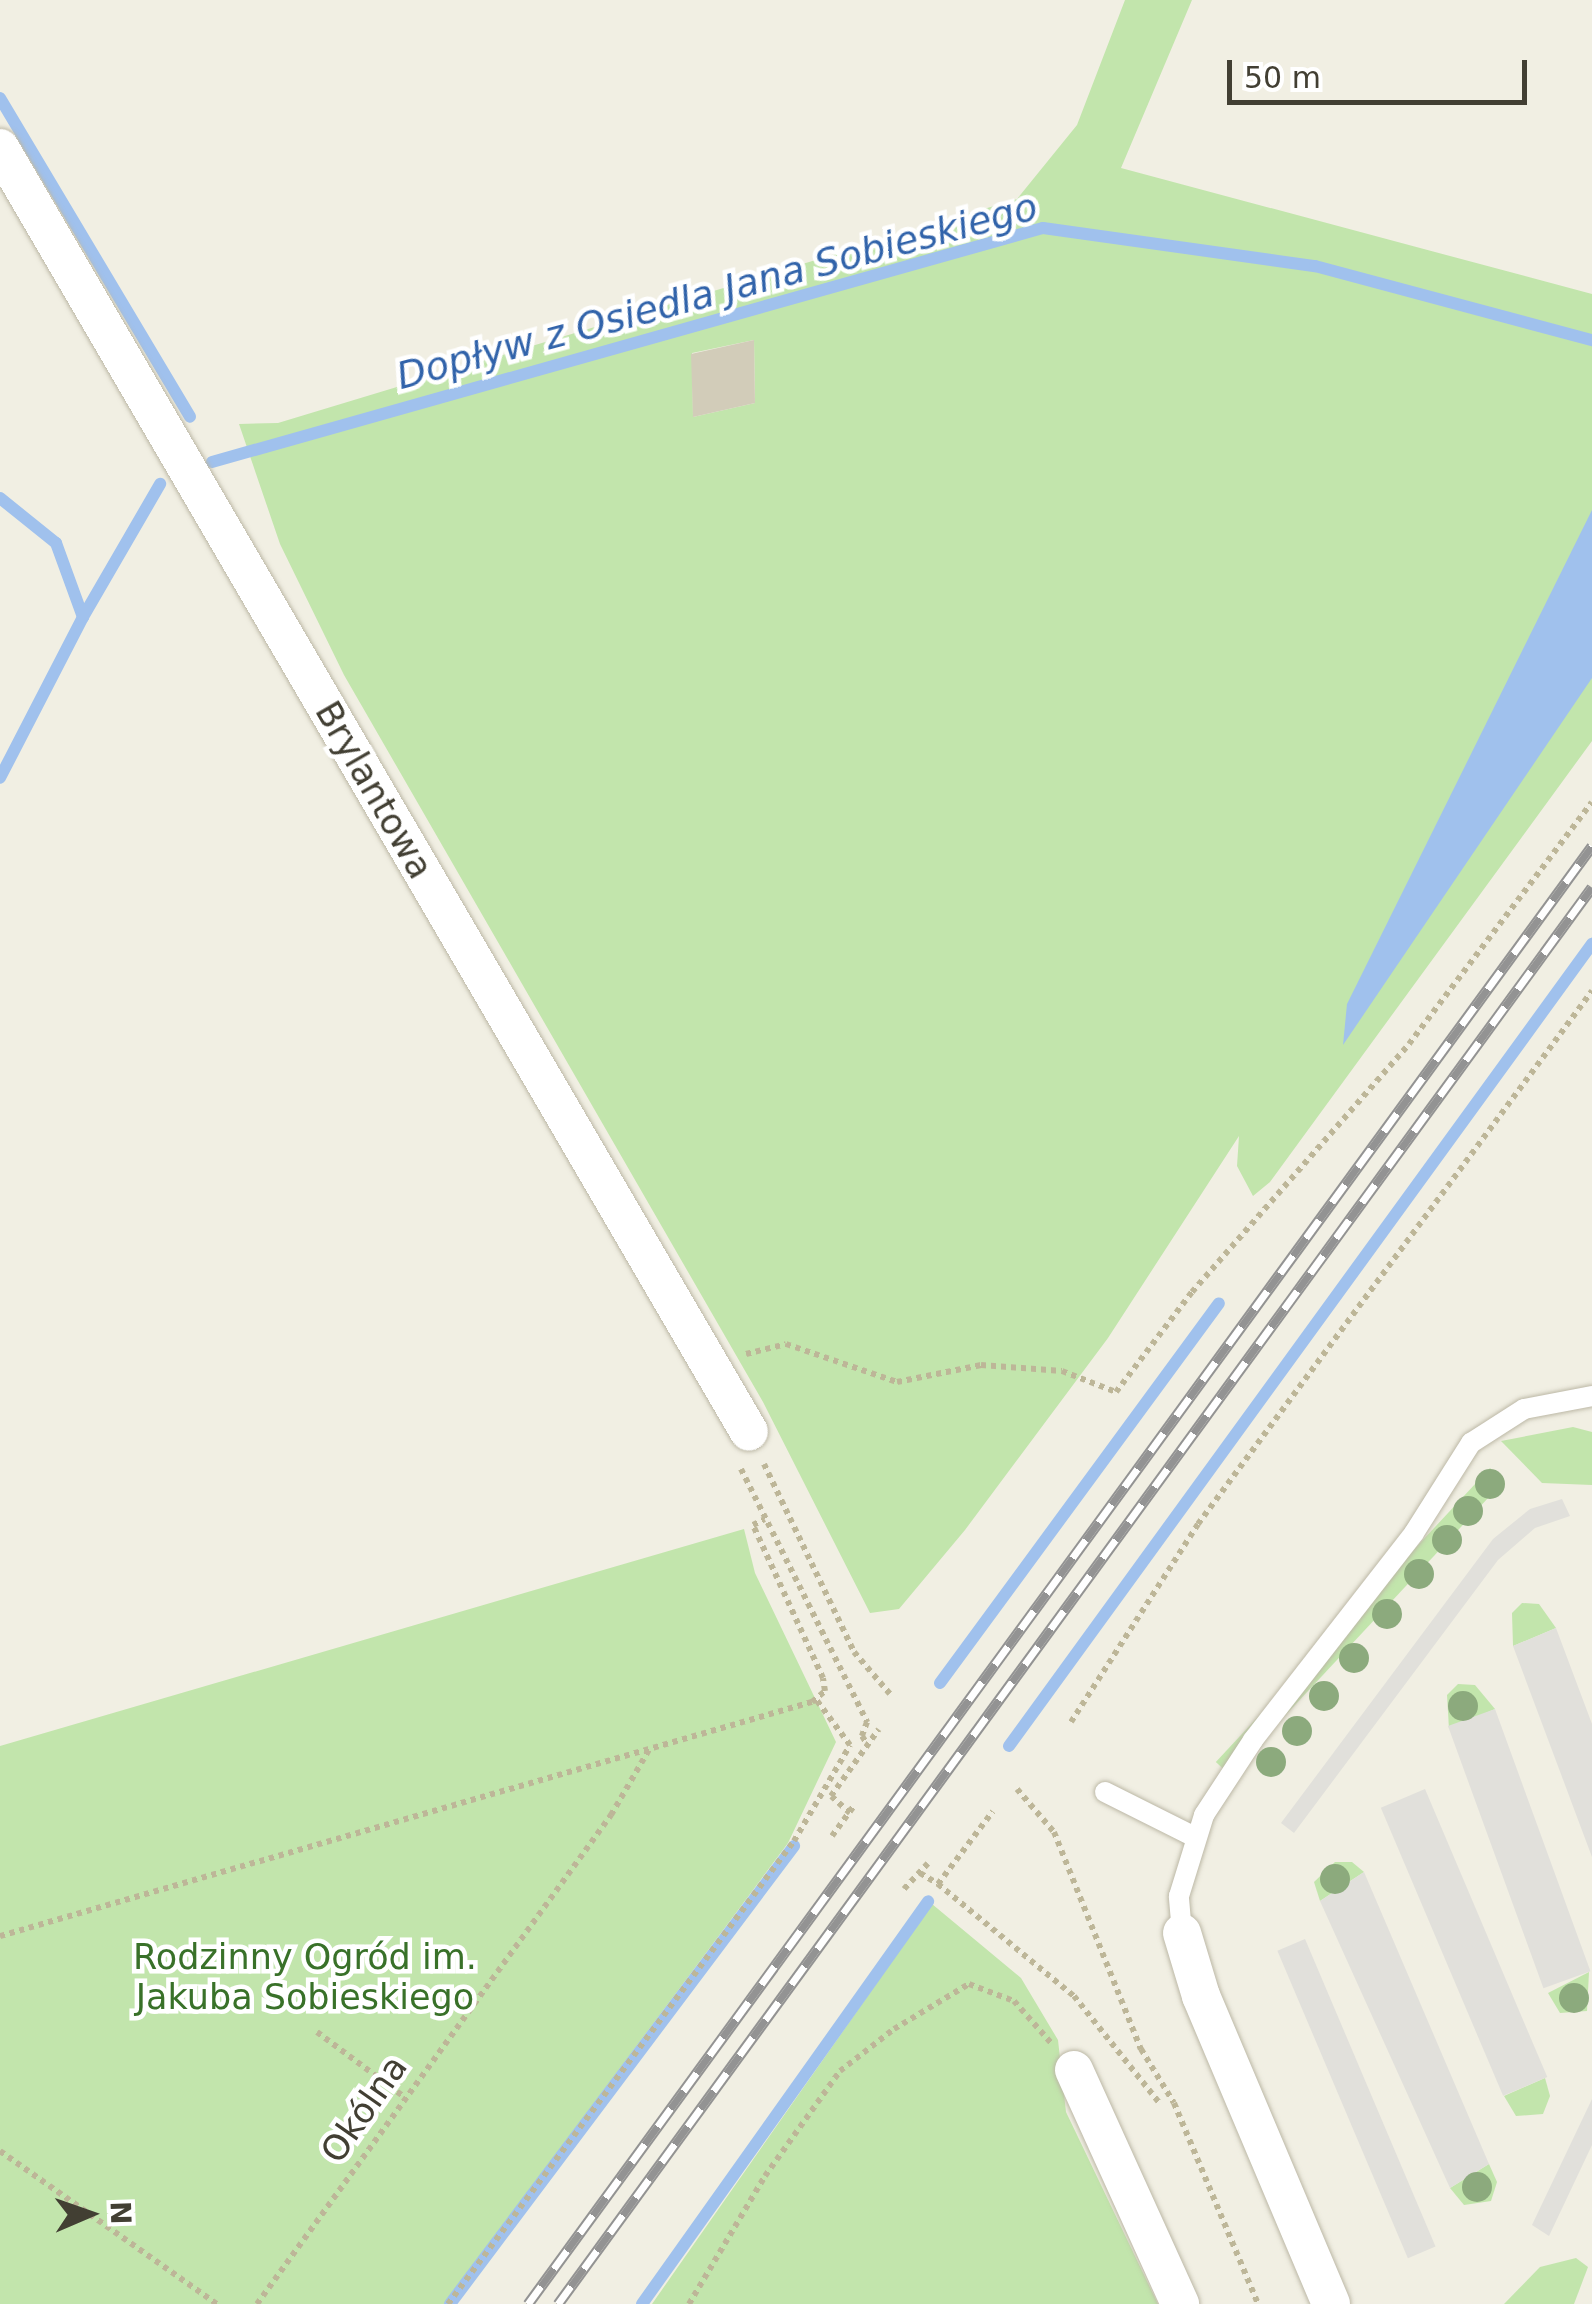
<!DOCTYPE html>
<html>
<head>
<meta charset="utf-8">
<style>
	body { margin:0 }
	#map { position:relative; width:1592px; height:2304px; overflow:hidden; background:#f1efe3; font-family:"DejaVu Sans",sans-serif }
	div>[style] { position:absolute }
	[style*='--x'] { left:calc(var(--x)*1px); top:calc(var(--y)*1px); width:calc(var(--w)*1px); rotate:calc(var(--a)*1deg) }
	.green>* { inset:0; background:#c2e5ac; transform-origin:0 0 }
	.parking>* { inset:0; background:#e1e0db; transform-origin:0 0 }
	.water>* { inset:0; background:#a0c1ed }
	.stream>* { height:12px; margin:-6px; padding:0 6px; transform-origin:6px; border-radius:6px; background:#a0c1ed }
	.building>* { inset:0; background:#d2ccb9 }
	.path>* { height:6px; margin-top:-3px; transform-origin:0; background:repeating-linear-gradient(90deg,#bdb698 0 5px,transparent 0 10px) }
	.roads { filter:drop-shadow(0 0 2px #bcb8a6) drop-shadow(0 0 2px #bcb8a6) }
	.service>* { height:20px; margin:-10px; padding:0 10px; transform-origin:10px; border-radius:10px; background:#fff }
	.minor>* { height:38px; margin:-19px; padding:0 19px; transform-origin:19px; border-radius:19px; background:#fff }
	.rail>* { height:11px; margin-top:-5.5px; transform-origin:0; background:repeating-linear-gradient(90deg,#fff 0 22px,#939393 0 44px); box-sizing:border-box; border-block:2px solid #939393 }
	.trees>* { width:30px; height:30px; margin:-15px; border-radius:50%; background:#8caa7d }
	span { translate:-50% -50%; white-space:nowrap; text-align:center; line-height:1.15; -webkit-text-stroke:9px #fff; paint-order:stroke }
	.street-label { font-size:35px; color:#423f33 }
	.park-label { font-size:35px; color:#397129 }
	.water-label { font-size:38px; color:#3163aa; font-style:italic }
	.north { position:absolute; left:40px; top:2164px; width:100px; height:100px; -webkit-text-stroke:8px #fff; paint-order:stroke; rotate:88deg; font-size:28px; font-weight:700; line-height:40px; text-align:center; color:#423f33 }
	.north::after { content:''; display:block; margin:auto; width:35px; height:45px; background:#423f33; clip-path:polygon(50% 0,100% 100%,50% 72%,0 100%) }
	.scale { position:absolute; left:1227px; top:60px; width:300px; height:45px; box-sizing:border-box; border:5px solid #423f33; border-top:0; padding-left:12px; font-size:30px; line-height:35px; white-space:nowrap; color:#423f33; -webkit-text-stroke:8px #fff; paint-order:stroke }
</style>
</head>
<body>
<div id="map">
	<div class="green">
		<div style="clip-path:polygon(evenodd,1125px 0,1192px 0,1121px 168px,1592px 294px,1592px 741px,1270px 1182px,1253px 1196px,1237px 1166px,1239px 1136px,1108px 1338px,965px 1530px,899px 1609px,870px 1613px,763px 1402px,344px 675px,280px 544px,239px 424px,278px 423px,1017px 199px,1077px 125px,1125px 0,754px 340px,755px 403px,693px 417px,692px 353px,754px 340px)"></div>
		<div style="clip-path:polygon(1573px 1427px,1592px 1432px,1592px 1485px,1542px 1483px,1501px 1441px)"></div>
		<div style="left:1490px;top:1468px;width:19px;height:402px;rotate:43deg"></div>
		<div style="clip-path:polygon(744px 1529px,755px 1573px,836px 1742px,788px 1843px,444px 2304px,0 2304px,0 1746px)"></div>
		<div style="clip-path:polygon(1522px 1603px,1539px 1604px,1556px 1628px,1513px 1646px,1512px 1613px)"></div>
		<div style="clip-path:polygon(1458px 1684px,1475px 1685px,1495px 1709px,1449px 1729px,1447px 1695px)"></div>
		<div style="clip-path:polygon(1335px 1862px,1352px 1862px,1364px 1872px,1320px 1901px,1314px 1882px)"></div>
		<div style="clip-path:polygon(932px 1904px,1021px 1978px,1058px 2040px,1066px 2112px,1158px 2304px,652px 2304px)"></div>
		<div style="clip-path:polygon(1589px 1972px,1587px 2011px,1560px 2013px,1548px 1993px)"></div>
		<div style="clip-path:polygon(1545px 2078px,1550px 2096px,1543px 2114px,1516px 2116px,1504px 2096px)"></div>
		<div style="clip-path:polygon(1489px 2164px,1497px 2182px,1491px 2201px,1464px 2205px,1450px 2188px)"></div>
		<div style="clip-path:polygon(1576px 2258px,1588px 2267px,1574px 2304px,1504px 2304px,1540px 2267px)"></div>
	</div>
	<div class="parking">
		<div style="clip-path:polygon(1562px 1499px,1570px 1516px,1535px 1528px,1498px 1560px,1294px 1833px,1281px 1823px,1493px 1539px,1530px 1509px)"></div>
		<div style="clip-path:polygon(1556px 1628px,1592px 1724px,1592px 1857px,1513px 1646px)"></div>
		<div style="left:1495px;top:1709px;width:279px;height:50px;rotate:70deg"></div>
		<div style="left:1425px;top:1789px;width:313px;height:48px;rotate:67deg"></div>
		<div style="clip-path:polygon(1364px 1872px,1489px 2164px,1450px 2188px,1320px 1901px)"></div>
		<div style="left:1305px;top:1939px;width:334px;height:30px;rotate:67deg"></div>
		<div style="clip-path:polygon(1592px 2099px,1592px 2145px,1549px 2236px,1532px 2225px)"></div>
	</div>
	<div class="water">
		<div style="clip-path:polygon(1592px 510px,1592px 678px,1343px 1045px,1347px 1004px)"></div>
	</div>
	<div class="stream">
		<div style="--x:0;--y:98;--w:371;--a:59.2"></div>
		<div style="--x:212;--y:462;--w:863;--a:-15.73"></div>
		<div style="--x:1043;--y:228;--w:275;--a:8"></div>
		<div style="--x:1315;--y:266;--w:287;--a:15"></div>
		<div style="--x:0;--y:498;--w:72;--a:38.8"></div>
		<div style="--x:56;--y:543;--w:79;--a:70"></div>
		<div style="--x:83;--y:617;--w:181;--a:117.3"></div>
		<div style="--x:83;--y:617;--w:154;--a:-59.9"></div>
		<div style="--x:940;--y:1683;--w:471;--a:-53.7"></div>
		<div style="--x:1009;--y:1746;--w:992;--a:-53.99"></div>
		<div style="--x:450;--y:2304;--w:573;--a:-53.09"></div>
		<div style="--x:642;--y:2304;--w:494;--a:-54.6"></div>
	</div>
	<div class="building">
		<div style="clip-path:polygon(754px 340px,755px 403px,693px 417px,691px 354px)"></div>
	</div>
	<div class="path">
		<div style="--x:746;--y:1354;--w:41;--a:-14"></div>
		<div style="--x:786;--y:1344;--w:117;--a:18.9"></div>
		<div style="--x:897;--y:1382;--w:86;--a:-11.4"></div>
		<div style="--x:981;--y:1365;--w:81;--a:4.2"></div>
		<div style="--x:1062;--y:1371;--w:58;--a:21.3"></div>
		<div style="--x:1116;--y:1392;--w:126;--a:-52.8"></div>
		<div style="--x:1192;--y:1292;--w:330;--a:-48.8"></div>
		<div style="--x:1409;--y:1044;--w:303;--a:-52.9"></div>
		<div style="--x:764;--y:1464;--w:208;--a:64.4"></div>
		<div style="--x:854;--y:1652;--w:55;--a:49.4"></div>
		<div style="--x:741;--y:1469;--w:283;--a:63.5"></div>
		<div style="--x:867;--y:1722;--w:15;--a:110"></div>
		<div style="--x:862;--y:1736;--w:9;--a:58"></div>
		<div style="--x:1071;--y:1722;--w:235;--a:-57.3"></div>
		<div style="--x:1198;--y:1524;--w:663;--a:-53.53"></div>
		<div style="--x:1017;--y:1789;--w:57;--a:49.3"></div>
		<div style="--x:1054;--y:1832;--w:234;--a:68.2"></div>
		<div style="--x:1141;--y:2049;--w:63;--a:58.6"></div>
		<div style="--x:1174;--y:2103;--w:218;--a:67.3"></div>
		<div style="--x:850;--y:1813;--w:25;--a:-138"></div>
		<div style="--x:831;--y:1796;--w:82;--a:-54.4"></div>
		<div style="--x:832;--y:1836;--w:36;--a:-54"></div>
		<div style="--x:920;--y:1873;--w:21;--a:31"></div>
		<div style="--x:938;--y:1884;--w:91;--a:-53"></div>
		<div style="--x:938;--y:1884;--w:176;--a:39.5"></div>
		<div style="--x:1074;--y:1996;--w:139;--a:51.4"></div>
		<div style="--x:904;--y:1889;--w:35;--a:-47"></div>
		<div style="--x:0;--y:1936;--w:845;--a:-16.08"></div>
		<div style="--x:812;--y:1702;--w:17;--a:-40"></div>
		<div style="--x:825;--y:1691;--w:13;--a:-99"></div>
		<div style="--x:823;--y:1678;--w:168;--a:-114.6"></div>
		<div style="--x:753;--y:1525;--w:13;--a:-27"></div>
		<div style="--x:317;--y:2032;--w:107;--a:36.7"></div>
		<div style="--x:0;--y:2151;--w:266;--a:35.2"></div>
		<div style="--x:257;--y:2304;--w:604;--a:-54.1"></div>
		<div style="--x:611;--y:1815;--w:78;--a:-59.8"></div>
		<div style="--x:448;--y:2304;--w:578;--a:-53.23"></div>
		<div style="--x:794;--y:1841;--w:111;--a:-59.7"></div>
		<div style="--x:850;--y:1745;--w:59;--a:-126.7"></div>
		<div style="--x:689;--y:2304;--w:149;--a:-59.3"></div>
		<div style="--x:765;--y:2176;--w:129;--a:-54.5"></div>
		<div style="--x:840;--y:2071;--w:68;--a:-37.9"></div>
		<div style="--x:894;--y:2029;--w:87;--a:-31"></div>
		<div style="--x:969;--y:1984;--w:48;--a:20.7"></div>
		<div style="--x:1014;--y:2001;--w:57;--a:48.5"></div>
	</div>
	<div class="roads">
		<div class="service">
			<div style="--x:1105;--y:1792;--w:101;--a:26.6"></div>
			<div style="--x:1182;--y:1933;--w:37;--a:-95"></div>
			<div style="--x:1179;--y:1896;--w:85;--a:-72.8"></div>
			<div style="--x:1204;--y:1815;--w:90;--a:-56.8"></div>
			<div style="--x:1253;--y:1740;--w:262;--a:-52.1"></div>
			<div style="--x:1414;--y:1533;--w:107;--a:-57.7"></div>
			<div style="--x:1471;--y:1443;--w:63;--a:-32.7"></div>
			<div style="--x:1524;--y:1409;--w:69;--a:-10.8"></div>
		</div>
		<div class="minor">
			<div style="--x:0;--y:148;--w:1486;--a:59.74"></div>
			<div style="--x:1182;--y:1933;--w:66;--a:73.2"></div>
			<div style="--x:1201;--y:1996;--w:334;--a:67.1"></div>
			<div style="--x:1074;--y:2070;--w:257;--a:65.6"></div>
		</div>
	</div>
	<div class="rail">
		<div style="--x:528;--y:2304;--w:1805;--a:-53.88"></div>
		<div style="--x:558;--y:2304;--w:1754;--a:-53.88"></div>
	</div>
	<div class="trees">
		<div style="left:1490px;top:1484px"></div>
		<div style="left:1468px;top:1511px"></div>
		<div style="left:1447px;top:1540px"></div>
		<div style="left:1419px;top:1574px"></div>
		<div style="left:1387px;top:1614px"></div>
		<div style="left:1354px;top:1658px"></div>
		<div style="left:1324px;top:1696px"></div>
		<div style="left:1463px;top:1706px"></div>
		<div style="left:1297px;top:1731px"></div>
		<div style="left:1271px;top:1762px"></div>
		<div style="left:1335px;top:1879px"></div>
		<div style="left:1574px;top:1998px"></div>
		<div style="left:1477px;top:2187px"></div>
	</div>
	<div class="street-label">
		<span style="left:374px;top:790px;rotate:60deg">Brylantowa</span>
		<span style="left:364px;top:2109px;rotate:-55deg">Okólna</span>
	</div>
	<div class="park-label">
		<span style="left:305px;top:1977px">Rodzinny Ogród im.<br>Jakuba Sobieskiego</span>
	</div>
	<div class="water-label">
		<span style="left:717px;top:292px;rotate:-15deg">Dopływ z Osiedla Jana Sobieskiego</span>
	</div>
	<div class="north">N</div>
	<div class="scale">50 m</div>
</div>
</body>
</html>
